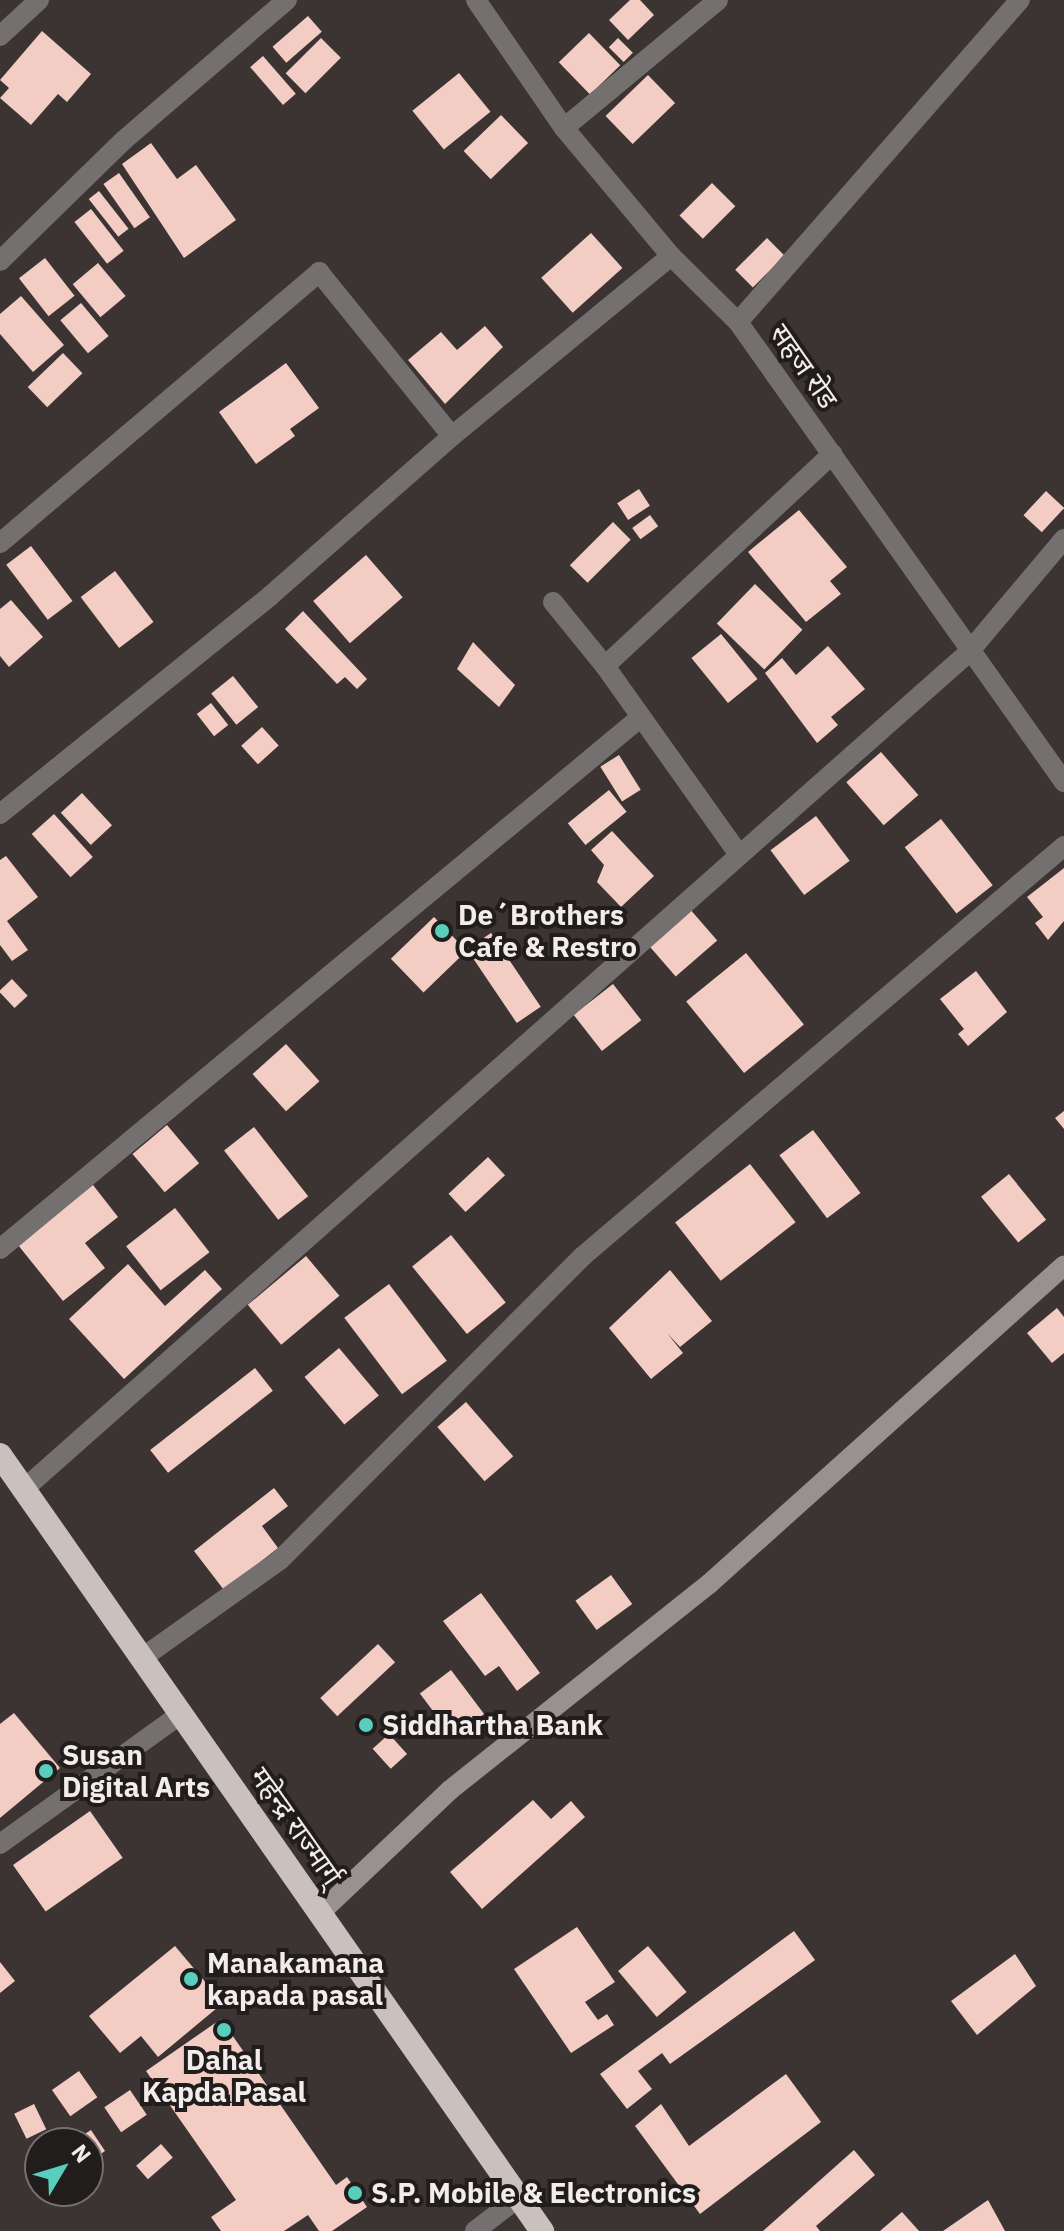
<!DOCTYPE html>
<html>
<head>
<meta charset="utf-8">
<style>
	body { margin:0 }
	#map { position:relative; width:1064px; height:2231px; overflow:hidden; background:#3c3432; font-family:"IBM Plex Sans","Noto Sans Devanagari",sans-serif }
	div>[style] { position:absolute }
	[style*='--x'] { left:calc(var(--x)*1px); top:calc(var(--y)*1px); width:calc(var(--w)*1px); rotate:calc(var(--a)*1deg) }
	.building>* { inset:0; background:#f3cdc4; transform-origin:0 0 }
	.street>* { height:20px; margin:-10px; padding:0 10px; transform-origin:10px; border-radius:10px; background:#757070 }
	.secondary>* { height:20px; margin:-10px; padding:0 10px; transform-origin:10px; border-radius:10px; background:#98918f }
	.highway>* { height:24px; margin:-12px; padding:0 12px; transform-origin:12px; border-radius:12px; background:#cac0be }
	.dots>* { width:22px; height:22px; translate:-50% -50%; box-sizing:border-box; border:4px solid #211d1c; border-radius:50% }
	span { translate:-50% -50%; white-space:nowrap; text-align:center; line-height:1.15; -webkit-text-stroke:8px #211d1c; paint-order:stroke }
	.street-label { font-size:28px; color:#f2eceb }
	.poi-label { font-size:28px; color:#f2eceb; font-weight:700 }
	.left { translate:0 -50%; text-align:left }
	.north { position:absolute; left:24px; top:2127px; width:80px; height:80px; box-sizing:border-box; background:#211d1c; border:2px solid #75706f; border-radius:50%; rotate:52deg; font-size:22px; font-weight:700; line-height:32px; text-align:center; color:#f2eceb }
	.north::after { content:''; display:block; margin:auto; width:28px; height:36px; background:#5acebd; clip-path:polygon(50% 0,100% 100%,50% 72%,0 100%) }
</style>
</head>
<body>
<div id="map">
	<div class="building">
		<div style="clip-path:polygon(630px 0,640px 0,654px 15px,628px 40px,609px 20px)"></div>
		<div style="left:308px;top:16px;width:21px;height:47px;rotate:49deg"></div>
		<div style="clip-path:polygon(42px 31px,91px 74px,67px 102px,58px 94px,31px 125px,0 98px,9px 88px,0 80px)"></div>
		<div style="left:589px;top:33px;width:45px;height:42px;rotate:46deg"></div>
		<div style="left:321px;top:38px;width:28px;height:50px;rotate:45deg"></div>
		<div style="left:618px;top:38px;width:21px;height:13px;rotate:45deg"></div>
		<div style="left:263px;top:56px;width:50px;height:17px;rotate:49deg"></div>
		<div style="left:459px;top:73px;width:50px;height:60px;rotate:51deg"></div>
		<div style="left:648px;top:75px;width:39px;height:59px;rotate:46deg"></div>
		<div style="left:501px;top:115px;width:39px;height:52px;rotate:46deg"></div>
		<div style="clip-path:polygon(151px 143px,177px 179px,196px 165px,236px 220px,184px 258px,122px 164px)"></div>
		<div style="left:119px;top:173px;width:54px;height:19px;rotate:55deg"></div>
		<div style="left:712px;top:183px;width:33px;height:46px;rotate:45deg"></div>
		<div style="left:99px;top:191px;width:48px;height:13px;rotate:52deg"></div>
		<div style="left:91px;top:209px;width:53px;height:21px;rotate:52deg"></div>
		<div style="left:591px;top:233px;width:47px;height:67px;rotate:48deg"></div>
		<div style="left:767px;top:238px;width:25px;height:45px;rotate:45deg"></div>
		<div style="left:45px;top:258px;width:48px;height:33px;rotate:52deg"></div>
		<div style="left:98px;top:263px;width:43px;height:33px;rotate:50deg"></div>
		<div style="clip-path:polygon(21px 296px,64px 345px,33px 372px,0 334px,0 314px)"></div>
		<div style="left:81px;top:303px;width:43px;height:27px;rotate:50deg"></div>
		<div style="clip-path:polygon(485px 326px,503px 347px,445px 404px,408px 360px,441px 332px,457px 350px)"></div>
		<div style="left:63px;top:353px;width:28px;height:49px;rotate:46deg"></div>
		<div style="clip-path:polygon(286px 363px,319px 408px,290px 429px,295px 436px,256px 464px,219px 412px)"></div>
		<div style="left:639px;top:489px;width:20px;height:26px;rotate:57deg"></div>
		<div style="left:1046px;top:491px;width:25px;height:33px;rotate:43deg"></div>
		<div style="clip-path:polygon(799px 510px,847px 567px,830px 581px,841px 594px,806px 622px,748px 552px)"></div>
		<div style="left:650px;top:515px;width:14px;height:22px;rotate:54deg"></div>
		<div style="left:613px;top:522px;width:25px;height:61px;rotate:45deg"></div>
		<div style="left:31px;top:546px;width:69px;height:31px;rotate:53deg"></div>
		<div style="left:366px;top:555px;width:56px;height:70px;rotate:49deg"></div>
		<div style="left:115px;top:571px;width:64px;height:43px;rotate:53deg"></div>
		<div style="left:755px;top:584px;width:66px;height:55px;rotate:44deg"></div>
		<div style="clip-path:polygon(11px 600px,43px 637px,9px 667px,0 656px,0 609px)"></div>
		<div style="clip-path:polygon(303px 611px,367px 679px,357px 689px,345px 677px,337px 684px,285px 629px)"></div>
		<div style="left:721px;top:634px;width:58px;height:38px;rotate:51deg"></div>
		<div style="clip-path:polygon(473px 642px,515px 685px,499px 707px,457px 669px)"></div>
		<div style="clip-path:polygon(828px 646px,865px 689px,831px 717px,838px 725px,817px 743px,765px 673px,782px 658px,796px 675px)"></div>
		<div style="left:233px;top:676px;width:40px;height:28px;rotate:51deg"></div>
		<div style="left:211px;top:703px;width:28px;height:18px;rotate:52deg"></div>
		<div style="left:262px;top:727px;width:25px;height:28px;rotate:48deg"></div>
		<div style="left:881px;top:752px;width:57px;height:46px;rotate:49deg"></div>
		<div style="left:619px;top:755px;width:41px;height:22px;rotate:58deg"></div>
		<div style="left:609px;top:790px;width:28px;height:53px;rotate:51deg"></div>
		<div style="left:82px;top:793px;width:44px;height:29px;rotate:47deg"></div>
		<div style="left:54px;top:814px;width:58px;height:30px;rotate:48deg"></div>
		<div style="left:816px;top:816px;width:56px;height:57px;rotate:53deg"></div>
		<div style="left:941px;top:819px;width:84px;height:46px;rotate:52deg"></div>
		<div style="clip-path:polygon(612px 831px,654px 876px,621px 907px,597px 882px,604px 865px,591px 850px)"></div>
		<div style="clip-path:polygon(6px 856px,38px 897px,7px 921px,28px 950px,12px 961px,0 945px,0 860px)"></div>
		<div style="clip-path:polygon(1064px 868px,1064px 921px,1048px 940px,1035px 923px,1043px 917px,1027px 897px)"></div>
		<div style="left:689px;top:908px;width:43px;height:55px;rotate:49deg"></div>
		<div style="left:434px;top:917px;width:47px;height:60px;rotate:46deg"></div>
		<div style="left:491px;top:933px;width:89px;height:29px;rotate:56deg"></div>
		<div style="left:746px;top:953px;width:92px;height:77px;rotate:51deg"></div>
		<div style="clip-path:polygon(976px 971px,1007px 1012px,968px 1046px,958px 1034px,964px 1029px,940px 999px)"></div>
		<div style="left:12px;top:979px;width:23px;height:18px;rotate:47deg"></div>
		<div style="left:613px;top:984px;width:46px;height:50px;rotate:52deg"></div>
		<div style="left:286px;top:1044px;width:50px;height:45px;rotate:48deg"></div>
		<div style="clip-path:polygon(1064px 1111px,1064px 1129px,1055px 1118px)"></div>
		<div style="left:167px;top:1125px;width:50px;height:45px;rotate:50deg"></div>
		<div style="left:254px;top:1127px;width:88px;height:38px;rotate:52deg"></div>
		<div style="left:813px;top:1130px;width:79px;height:42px;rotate:53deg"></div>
		<div style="left:488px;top:1157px;width:25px;height:54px;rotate:47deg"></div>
		<div style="left:750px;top:1164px;width:74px;height:95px;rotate:52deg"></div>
		<div style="left:1009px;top:1174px;width:59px;height:36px;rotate:51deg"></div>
		<div style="clip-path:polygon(93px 1185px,118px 1217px,85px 1243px,105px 1268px,63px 1301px,18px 1245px)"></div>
		<div style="left:175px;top:1208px;width:56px;height:62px;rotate:52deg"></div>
		<div style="left:451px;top:1235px;width:87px;height:50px;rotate:51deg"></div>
		<div style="left:306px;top:1256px;width:52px;height:76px;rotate:50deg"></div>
		<div style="clip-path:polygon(128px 1264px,165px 1306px,205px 1270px,222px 1289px,124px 1379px,69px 1319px)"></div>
		<div style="clip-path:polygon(670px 1270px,712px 1321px,680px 1347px,667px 1333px,683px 1353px,651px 1379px,609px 1328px)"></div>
		<div style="left:389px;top:1284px;width:96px;height:56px;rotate:53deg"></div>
		<div style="clip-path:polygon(1057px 1308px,1064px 1317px,1064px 1353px,1052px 1363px,1027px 1333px)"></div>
		<div style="left:339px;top:1348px;width:62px;height:45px;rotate:50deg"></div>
		<div style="left:255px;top:1368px;width:29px;height:133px;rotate:52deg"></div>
		<div style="left:466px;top:1402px;width:72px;height:38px;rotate:49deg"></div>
		<div style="clip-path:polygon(274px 1488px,288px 1506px,262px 1526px,278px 1548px,224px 1590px,194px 1551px)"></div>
		<div style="left:611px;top:1575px;width:36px;height:44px;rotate:54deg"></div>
		<div style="clip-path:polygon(481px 1593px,540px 1673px,517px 1691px,499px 1666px,485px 1676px,443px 1621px)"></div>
		<div style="left:378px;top:1644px;width:25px;height:79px;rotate:47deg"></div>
		<div style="left:451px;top:1670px;width:55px;height:39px;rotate:53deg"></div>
		<div style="clip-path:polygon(14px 1713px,60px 1768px,0 1818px,0 1724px)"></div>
		<div style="left:389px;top:1734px;width:27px;height:22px;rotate:48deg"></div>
		<div style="clip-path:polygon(533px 1800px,551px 1819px,571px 1801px,585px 1817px,482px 1909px,450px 1872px)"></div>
		<div style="left:90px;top:1811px;width:57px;height:94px;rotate:55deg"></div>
		<div style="clip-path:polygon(577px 1927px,615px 1982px,585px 2002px,598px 2020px,607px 2014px,614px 2025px,571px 2053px,514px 1969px)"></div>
		<div style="clip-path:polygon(794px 1931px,815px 1960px,670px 2064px,662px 2053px,638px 2071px,652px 2089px,627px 2109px,600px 2074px)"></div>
		<div style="clip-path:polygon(175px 1946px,223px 2003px,158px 2057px,141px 2036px,120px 2053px,89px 2016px)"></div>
		<div style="left:648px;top:1946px;width:60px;height:39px;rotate:50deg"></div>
		<div style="clip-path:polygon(1015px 1954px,1036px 1986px,977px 2035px,951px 2001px)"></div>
		<div style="clip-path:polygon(0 1962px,15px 1981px,0 1993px)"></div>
		<div style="clip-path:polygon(221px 2019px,336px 2185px,347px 2177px,367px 2207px,332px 2231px,319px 2231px,308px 2215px,284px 2231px,221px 2231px,211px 2217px,236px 2200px,146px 2071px)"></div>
		<div style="left:79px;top:2071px;width:32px;height:33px;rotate:55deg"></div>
		<div style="clip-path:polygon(786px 2074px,821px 2122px,700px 2214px,635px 2126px,661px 2104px,689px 2146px)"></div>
		<div style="left:130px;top:2090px;width:30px;height:31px;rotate:56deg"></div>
		<div style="left:34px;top:2104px;width:28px;height:22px;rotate:64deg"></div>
		<div style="clip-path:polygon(91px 2130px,105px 2151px,88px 2163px,88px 2143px,71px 2143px)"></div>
		<div style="left:161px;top:2144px;width:18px;height:33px;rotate:49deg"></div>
		<div style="clip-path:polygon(854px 2150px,875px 2175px,816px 2226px,820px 2231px,763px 2231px)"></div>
		<div style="clip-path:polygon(988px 2200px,1005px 2231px,943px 2231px)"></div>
		<div style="clip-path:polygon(902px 2212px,919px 2231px,880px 2231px)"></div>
	</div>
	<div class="street">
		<div style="--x:476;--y:0;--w:155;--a:55.5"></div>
		<div style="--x:564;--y:128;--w:167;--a:50.1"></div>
		<div style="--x:671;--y:256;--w:94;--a:44.6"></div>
		<div style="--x:738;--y:322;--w:564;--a:54.67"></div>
		<div style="--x:0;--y:36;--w:53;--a:-42.7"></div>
		<div style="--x:564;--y:128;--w:200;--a:-39.7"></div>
		<div style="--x:0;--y:261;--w:173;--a:-44.3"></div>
		<div style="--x:124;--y:140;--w:215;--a:-40.7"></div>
		<div style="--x:738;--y:322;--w:428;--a:-48.8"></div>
		<div style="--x:0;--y:543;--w:419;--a:-40.3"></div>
		<div style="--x:319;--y:272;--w:211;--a:51"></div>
		<div style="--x:553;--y:602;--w:82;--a:50.9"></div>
		<div style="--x:605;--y:666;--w:228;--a:54.6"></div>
		<div style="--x:605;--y:666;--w:311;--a:-43"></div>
		<div style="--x:0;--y:814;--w:347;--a:-38.9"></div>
		<div style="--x:270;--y:596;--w:242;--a:-41.3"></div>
		<div style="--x:452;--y:436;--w:283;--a:-39.4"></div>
		<div style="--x:0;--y:1249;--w:833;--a:-39.69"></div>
		<div style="--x:24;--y:1489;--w:1261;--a:-41.53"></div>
		<div style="--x:968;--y:653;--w:149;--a:-49.9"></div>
		<div style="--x:142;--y:1658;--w:169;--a:-35.4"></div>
		<div style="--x:280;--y:1560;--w:429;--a:-45.1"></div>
		<div style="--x:583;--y:1256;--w:632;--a:-40.44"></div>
		<div style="--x:0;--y:1844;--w:223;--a:-35.7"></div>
		<div style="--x:475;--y:2231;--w:56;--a:-37.7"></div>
	</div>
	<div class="secondary">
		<div style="--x:320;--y:1913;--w:179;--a:-43.4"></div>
		<div style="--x:450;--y:1790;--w:331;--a:-38.5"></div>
		<div style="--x:709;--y:1584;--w:477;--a:-41.9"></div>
	</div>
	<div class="highway">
		<div style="--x:0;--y:1455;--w:947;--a:55.07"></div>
	</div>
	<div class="dots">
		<div style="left:442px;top:931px;background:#5acebd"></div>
		<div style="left:366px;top:1725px;background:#5acebd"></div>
		<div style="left:46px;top:1771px;background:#5acebd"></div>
		<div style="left:191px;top:1979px;background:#5acebd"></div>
		<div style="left:224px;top:2030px;background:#5acebd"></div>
		<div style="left:355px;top:2193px;background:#5acebd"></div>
	</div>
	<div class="street-label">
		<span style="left:804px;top:366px;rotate:55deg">सहज रोड</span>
		<span style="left:296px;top:1826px;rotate:55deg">महेन्द्र राज्मार्ग्</span>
	</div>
	<div class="poi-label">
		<span class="left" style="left:458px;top:931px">De´Brothers<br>Cafe &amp; Restro</span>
		<span class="left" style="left:382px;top:1725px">Siddhartha Bank</span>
		<span class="left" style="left:62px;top:1771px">Susan<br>Digital Arts</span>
		<span class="left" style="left:207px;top:1979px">Manakamana<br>kapada pasal</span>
		<span style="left:224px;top:2076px">Dahal<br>Kapda Pasal</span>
		<span class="left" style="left:371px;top:2193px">S.P. Mobile &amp; Electronics</span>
	</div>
	<div class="north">N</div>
</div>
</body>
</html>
